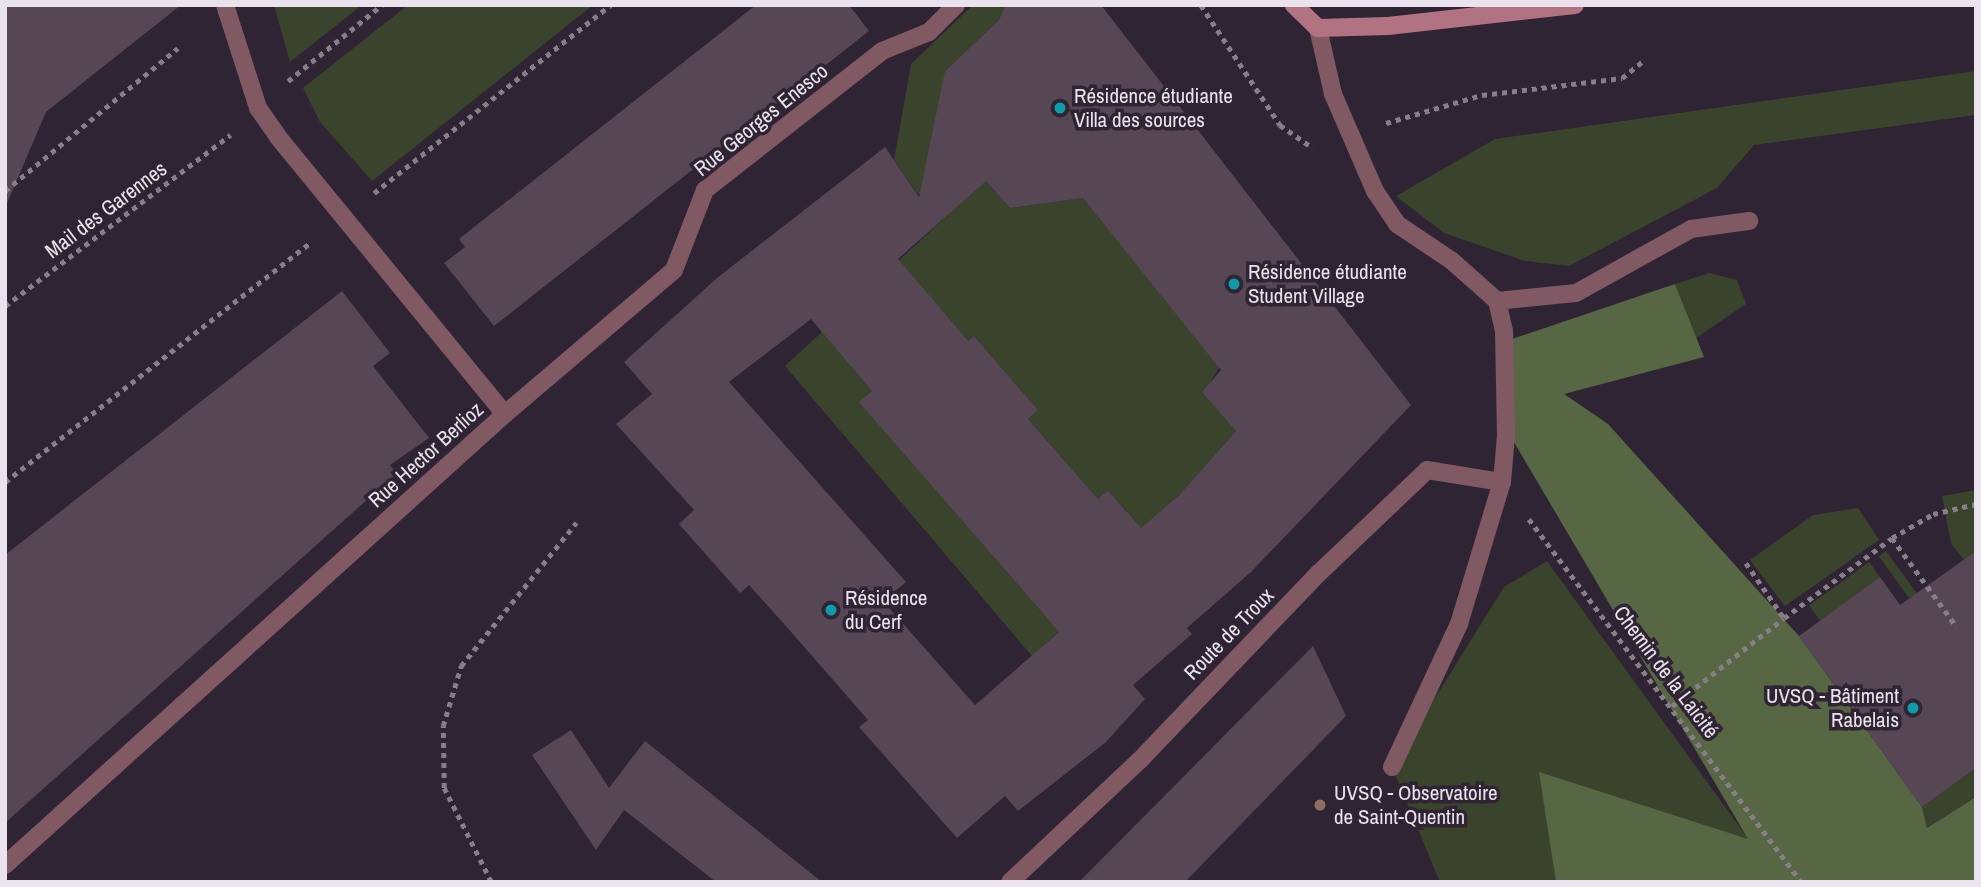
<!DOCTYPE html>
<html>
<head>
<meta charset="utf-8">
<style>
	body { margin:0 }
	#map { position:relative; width:1981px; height:887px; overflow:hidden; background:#2f2433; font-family:"Archivo Narrow",sans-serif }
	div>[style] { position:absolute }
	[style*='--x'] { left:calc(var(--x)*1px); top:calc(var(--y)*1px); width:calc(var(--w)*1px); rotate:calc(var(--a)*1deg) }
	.green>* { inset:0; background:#3a442c; transform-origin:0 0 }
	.forest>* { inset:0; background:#586743 }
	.building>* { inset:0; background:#574653 }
	.path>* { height:4.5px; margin-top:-2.25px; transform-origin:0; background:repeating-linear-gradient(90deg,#877e8a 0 5px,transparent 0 10px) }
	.lane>* { height:18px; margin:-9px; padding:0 9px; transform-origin:9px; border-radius:9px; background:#805962 }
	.street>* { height:18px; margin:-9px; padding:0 9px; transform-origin:9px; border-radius:9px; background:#805962 }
	.secondary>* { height:18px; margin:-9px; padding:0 9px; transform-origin:9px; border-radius:9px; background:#b17382 }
	.dots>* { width:19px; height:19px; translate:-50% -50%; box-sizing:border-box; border:4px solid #2f2433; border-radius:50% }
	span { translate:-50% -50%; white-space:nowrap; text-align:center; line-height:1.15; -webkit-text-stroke:7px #2f2433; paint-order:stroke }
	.poi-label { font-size:21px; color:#eae3ed }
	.left { translate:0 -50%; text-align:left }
	.right { translate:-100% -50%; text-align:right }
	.street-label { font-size:21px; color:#eae3ed }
	.frame { position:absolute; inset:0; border:7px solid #eae3ed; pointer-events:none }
</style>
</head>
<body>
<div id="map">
	<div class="green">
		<div style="clip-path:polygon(274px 5px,362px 5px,290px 62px)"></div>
		<div style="clip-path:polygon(408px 5px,593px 5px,372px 181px,320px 122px,303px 88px)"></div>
		<div style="clip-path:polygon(973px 5px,1005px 5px,999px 20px,945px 71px,954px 145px,1010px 208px,1083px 198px,1220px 366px,1206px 390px,1236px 431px,1179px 495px,1131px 537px,1127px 511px,1108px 490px,1098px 499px,1028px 419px,1038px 410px,974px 336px,968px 341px,851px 366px,872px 391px,929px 482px,1045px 616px,1066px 625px,1032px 656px,785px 366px,949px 214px,916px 192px,894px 160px,911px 64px)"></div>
		<div style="clip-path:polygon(1976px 71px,1976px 115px,1754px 145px,1717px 188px,1569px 266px,1525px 261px,1444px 233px,1396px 196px,1495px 139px)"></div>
		<div style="clip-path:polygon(1709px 273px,1737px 280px,1746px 304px,1696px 338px,1675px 284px)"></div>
		<div style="clip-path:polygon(1976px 490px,1976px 551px,1964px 560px,1951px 543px,1942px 496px)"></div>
		<div style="clip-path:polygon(1858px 508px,1879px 540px,1785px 606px,1750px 560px,1813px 515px)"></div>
		<div style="left:1886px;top:551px;width:104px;height:9px;rotate:54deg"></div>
		<div style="clip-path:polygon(1547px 561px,1749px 840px,1540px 773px,1556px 882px,1440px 882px,1392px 767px,1504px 587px)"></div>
		<div style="left:1869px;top:562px;width:19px;height:74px;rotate:54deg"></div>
		<div style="clip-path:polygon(1976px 768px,1976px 797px,1927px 828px,1922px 807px)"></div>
	</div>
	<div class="forest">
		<div style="clip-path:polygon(1675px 284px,1704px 357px,1564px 394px,1608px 424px,1799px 636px,1922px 807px,1927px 828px,1976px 797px,1976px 882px,1556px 882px,1539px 772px,1748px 839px,1511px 437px,1512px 339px)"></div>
	</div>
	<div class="building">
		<div style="clip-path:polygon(5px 5px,181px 5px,46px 112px,5px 208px)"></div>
		<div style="clip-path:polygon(756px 5px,849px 5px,869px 31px,494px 326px,444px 263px,465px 247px,459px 239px)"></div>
		<div style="clip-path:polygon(evenodd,1005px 5px,1101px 5px,1411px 405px,1251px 572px,1187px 628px,1192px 634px,1133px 685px,1145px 699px,1106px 742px,1018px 811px,1005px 796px,957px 838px,859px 727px,868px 720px,785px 625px,749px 585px,740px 593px,679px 524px,694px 510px,616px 424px,652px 394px,624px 362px,717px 278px,885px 147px,919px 197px,945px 71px,999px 20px,1005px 5px,986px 181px,1010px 208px,1083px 198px,1221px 370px,1202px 392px,1236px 431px,1179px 495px,1141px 528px,1108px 490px,1098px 499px,1028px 419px,1038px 410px,974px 336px,968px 341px,898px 259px,986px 181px,1005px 5px,811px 319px,872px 391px,859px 402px,1059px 632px,975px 705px,883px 601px,906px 582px,729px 382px,811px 319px)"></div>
		<div style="clip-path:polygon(342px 291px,390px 353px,373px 366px,429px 438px,390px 465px,397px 473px,5px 823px,5px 555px)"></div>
		<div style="clip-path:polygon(1976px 551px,1976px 768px,1922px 807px,1799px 636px,1880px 577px,1900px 605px)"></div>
		<div style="clip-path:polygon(1313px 646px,1346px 716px,1185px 882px,1079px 882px)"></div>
		<div style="clip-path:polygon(571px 730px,609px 788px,645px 741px,822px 882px,716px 882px,624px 810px,596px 850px,532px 755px)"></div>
	</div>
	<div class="path">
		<div style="--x:1201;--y:5;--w:144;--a:56.6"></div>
		<div style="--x:1280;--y:125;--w:40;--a:34.9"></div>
		<div style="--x:288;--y:81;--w:121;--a:-39"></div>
		<div style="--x:1386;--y:123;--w:100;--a:-16.3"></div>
		<div style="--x:1482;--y:95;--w:141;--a:-6.9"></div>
		<div style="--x:1622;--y:78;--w:28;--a:-39"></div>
		<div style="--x:5;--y:191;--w:224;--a:-39.6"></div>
		<div style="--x:374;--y:193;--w:302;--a:-38.5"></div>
		<div style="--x:5;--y:306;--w:283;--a:-37.2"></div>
		<div style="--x:5;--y:482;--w:389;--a:-38.1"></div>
		<div style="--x:1529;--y:519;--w:454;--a:53.1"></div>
		<div style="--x:1892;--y:538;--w:48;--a:-30.3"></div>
		<div style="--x:1933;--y:514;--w:44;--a:-13.1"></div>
		<div style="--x:1746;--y:563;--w:67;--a:55.4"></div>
		<div style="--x:1784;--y:618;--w:134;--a:-36.5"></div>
		<div style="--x:1892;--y:538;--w:110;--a:53.9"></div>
		<div style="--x:1672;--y:706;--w:142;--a:-38.2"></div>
		<div style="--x:491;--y:882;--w:105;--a:-116.6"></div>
		<div style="--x:444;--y:788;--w:62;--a:-90.9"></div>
		<div style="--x:443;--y:726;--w:63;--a:-73.3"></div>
		<div style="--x:461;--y:666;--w:184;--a:-51.2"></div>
	</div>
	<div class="lane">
		<div style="--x:1318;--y:28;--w:68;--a:77.2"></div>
		<div style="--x:1333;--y:94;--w:106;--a:66.6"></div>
		<div style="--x:1375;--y:191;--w:40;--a:56"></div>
		<div style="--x:1397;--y:224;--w:66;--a:33.9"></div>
		<div style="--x:1452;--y:261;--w:60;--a:41.6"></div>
		<div style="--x:1497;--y:301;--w:79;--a:-5.8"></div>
		<div style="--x:1576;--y:293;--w:132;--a:-29.1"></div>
		<div style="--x:1691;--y:229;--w:59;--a:-7.9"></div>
		<div style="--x:1392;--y:767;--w:158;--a:-64.9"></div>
		<div style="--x:1459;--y:624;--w:148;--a:-73.2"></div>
		<div style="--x:1502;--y:482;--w:47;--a:-85.1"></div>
		<div style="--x:1506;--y:435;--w:104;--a:-91.1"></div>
		<div style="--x:1504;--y:331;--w:31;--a:-103"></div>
	</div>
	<div class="street">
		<div style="--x:225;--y:5;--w:108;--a:72.2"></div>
		<div style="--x:258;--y:108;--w:35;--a:55"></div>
		<div style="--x:278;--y:137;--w:358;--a:50.7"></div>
		<div style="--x:5;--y:865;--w:673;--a:-42.05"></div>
		<div style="--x:505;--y:414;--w:222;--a:-40.4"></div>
		<div style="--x:674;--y:270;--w:86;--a:-68.8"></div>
		<div style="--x:705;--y:190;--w:225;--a:-38.1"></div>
		<div style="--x:882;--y:51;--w:51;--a:-22"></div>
		<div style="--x:929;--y:32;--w:38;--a:-45"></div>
		<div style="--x:1010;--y:882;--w:178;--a:-43.2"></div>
		<div style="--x:1140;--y:760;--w:259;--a:-46.3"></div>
		<div style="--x:1319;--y:573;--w:149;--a:-43.6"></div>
		<div style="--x:1427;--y:470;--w:76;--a:9.1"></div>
	</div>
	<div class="secondary">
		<div style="--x:1294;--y:5;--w:33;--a:44"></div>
		<div style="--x:1318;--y:28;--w:70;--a:-1.6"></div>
		<div style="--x:1388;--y:26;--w:188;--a:-6.4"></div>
	</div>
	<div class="dots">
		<div style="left:1060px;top:108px;background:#0f9aa8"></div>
		<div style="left:1234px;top:284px;background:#0f9aa8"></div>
		<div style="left:831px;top:610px;background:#0f9aa8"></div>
		<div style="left:1913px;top:708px;background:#0f9aa8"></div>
		<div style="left:1320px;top:805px;background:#8d6e63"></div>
	</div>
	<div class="poi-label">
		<span class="left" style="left:1074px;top:108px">Résidence étudiante<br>Villa des sources</span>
		<span class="left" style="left:1248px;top:284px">Résidence étudiante<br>Student Village</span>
		<span class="left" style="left:845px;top:610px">Résidence<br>du Cerf</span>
		<span class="right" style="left:1899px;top:708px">UVSQ - Bâtiment<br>Rabelais</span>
		<span class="left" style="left:1334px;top:805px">UVSQ - Observatoire<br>de Saint-Quentin</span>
	</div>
	<div class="street-label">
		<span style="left:761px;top:120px;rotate:-39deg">Rue Georges Enesco</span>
		<span style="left:106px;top:210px;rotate:-37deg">Mail des Garennes</span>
		<span style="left:426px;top:455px;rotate:-42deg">Rue Hector Berlioz</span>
		<span style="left:1229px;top:634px;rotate:-46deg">Route de Troux</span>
		<span style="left:1666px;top:672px;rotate:53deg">Chemin de la Laicité</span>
	</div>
	<div class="frame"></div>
</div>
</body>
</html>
